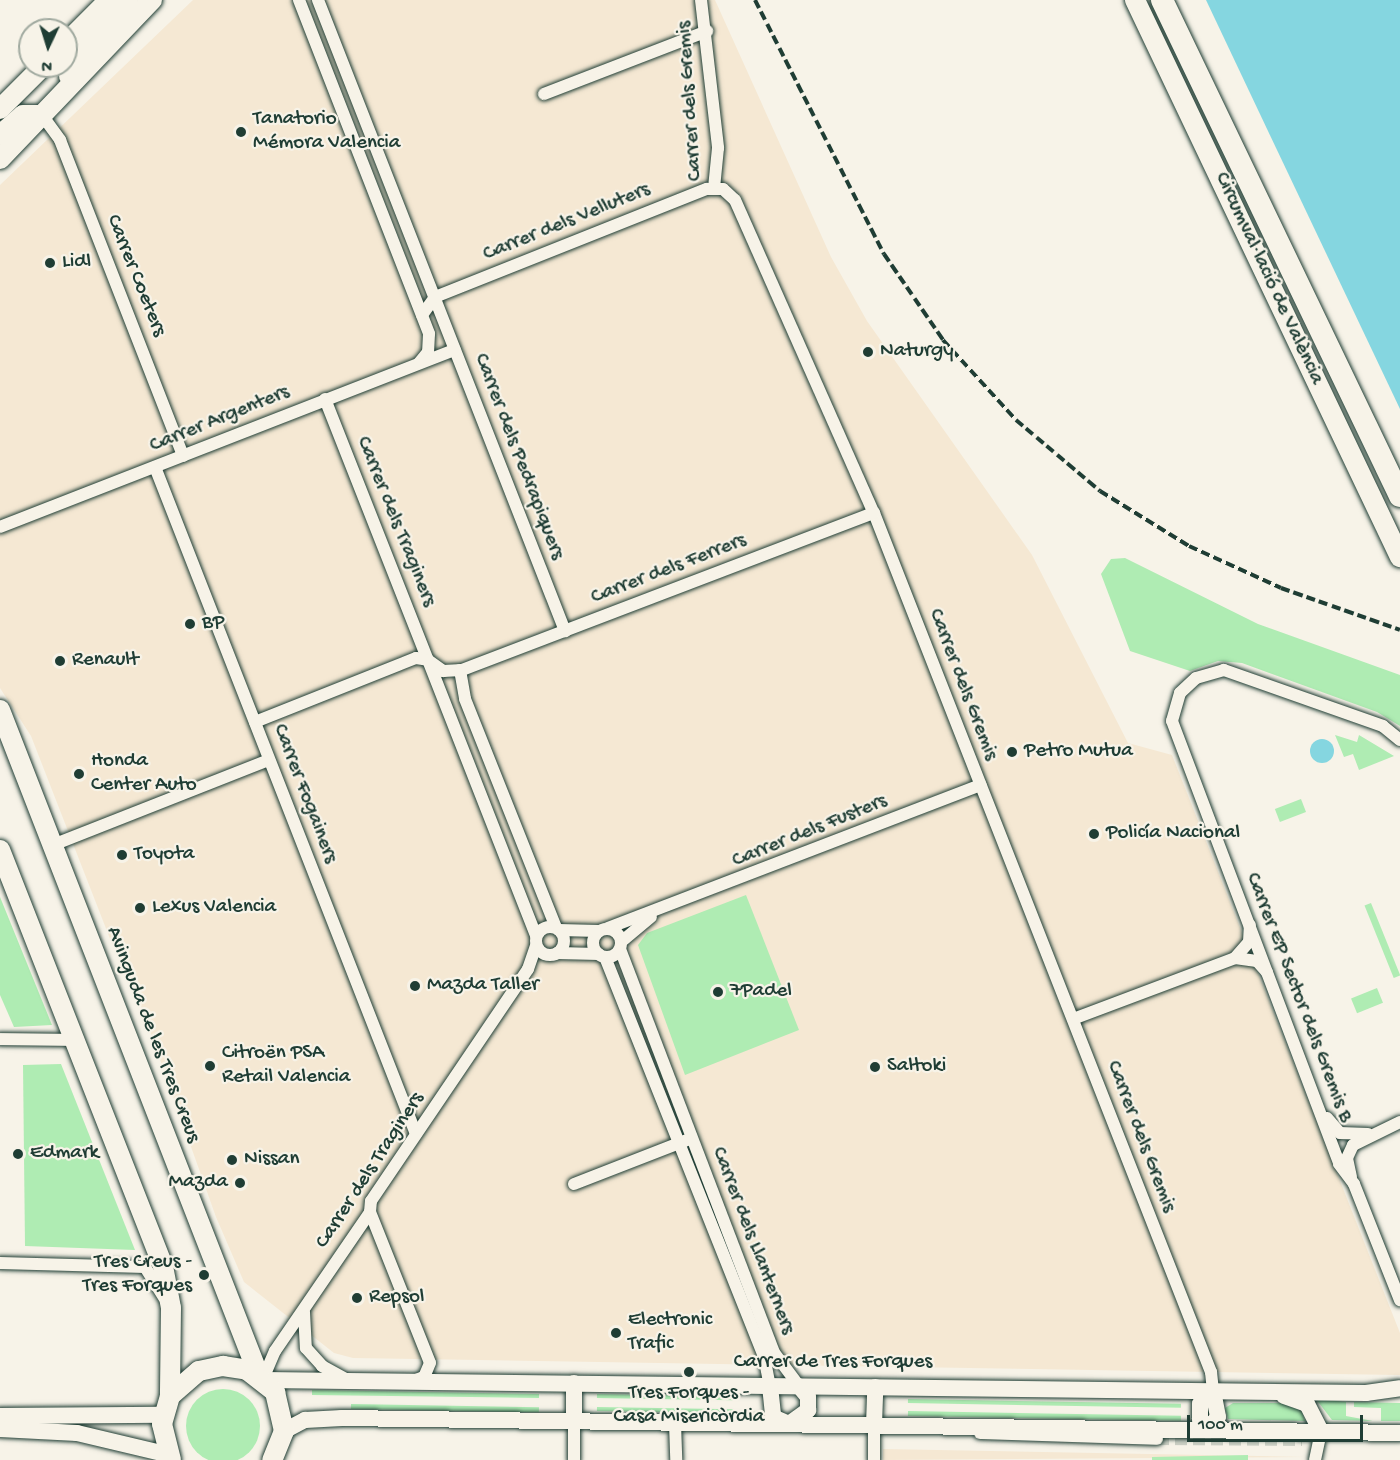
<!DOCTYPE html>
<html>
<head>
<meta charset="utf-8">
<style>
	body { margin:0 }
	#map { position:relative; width:1400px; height:1460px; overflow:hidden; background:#f7f3e8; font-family:"Gochi Hand",sans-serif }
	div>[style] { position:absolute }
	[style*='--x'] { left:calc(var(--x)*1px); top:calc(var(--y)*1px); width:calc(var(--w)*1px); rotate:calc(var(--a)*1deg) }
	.built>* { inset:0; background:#f5e8d3 }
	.green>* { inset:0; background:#afecb3; transform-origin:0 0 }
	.round { border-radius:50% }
	.water>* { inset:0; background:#85d6e0 }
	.minor-tunnel>* { height:12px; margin-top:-6px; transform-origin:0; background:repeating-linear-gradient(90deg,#cccfc4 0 12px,transparent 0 18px) }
	.roads { filter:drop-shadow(0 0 2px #1f3d34) drop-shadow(0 0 2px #1f3d34) }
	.minor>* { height:12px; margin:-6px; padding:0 6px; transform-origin:6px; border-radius:6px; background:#f7f3e8 }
	.minor>.ring { margin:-6px; padding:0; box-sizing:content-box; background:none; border:12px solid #f7f3e8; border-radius:50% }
	.secondary>* { height:16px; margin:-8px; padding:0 8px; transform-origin:8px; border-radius:8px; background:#f7f3e8 }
	.primary>* { height:20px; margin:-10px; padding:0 10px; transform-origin:10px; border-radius:10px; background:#f7f3e8 }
	.trunk>* { height:20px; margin:-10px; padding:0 10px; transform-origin:10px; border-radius:10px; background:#f7f3e8 }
	.motorway>* { height:22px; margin:-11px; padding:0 11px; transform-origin:11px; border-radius:11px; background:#f7f3e8 }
	.rail>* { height:4px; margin-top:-2px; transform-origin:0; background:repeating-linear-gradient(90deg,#1f3d34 0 9px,transparent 0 13.5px) }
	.dots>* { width:16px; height:16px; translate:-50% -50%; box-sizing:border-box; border:3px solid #f7f3e8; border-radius:50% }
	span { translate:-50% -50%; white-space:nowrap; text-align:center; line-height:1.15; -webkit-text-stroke:4.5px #f7f3e8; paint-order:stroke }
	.street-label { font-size:21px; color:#1f3d34 }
	.poi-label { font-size:21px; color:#1f3d34 }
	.left { translate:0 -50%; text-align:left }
	.right { translate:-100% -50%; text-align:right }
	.north { position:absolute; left:18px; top:18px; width:60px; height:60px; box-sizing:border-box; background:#f7f3e8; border:2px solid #a1aaa0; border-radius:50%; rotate:184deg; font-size:16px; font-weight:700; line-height:24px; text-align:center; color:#1f3d34 }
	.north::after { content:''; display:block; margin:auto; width:21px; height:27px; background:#1f3d34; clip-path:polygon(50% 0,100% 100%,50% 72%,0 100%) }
	.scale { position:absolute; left:1187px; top:1415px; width:176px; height:27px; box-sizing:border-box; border:3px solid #1f3d34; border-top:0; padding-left:8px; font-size:18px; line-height:21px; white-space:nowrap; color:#1f3d34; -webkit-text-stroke:4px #f7f3e8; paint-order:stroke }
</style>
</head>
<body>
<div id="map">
	<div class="built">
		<div style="clip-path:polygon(193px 0,715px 0,831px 257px,867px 321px,1032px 555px,1128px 743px,1172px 755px,1400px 1333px,1400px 1375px,353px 1358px,334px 1353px,244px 1282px,216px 1217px,120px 947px,114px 949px,31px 736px,0 688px,0 185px)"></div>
		<div style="clip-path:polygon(883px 1449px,1305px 1457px,883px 1460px)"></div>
	</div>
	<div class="green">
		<div style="clip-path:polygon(1125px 558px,1258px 624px,1400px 675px,1400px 726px,1377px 712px,1242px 663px,1218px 661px,1190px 671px,1130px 651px,1101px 574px,1111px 559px)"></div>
		<div style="clip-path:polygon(1335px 735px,1357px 742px,1359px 735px,1394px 756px,1359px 770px,1353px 754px,1344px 757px)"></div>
		<div style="left:1301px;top:799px;width:14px;height:28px;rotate:69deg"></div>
		<div style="clip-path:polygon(746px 895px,799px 1030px,685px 1075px,638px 945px,647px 933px)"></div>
		<div style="clip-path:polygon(0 897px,52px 1025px,14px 1027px,0 995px)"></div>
		<div style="left:1371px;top:903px;width:78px;height:7px;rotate:68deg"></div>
		<div style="left:1377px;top:988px;width:16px;height:28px;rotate:68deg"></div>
		<div style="clip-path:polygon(61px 1064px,135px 1250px,25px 1246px,23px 1065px)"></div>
		<div class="round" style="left:186px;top:1389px;width:74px;height:74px"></div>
		<div style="clip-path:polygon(312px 1390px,539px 1394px,539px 1398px,312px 1395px)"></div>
		<div style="left:597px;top:1394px;width:136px;height:4px;rotate:1deg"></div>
		<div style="left:908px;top:1399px;width:273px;height:4px;rotate:1deg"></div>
		<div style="clip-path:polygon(1316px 1399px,1346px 1402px,1346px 1416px,1373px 1421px,1332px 1420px)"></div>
		<div style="clip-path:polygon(1354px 1402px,1400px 1403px,1400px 1421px,1381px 1421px,1381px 1408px,1354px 1407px)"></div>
		<div style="clip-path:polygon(1233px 1403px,1289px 1403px,1302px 1411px,1305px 1421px,1228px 1419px,1225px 1408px)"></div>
		<div style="left:351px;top:1404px;width:188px;height:5px;rotate:1deg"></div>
		<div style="left:597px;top:1407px;width:136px;height:4px;rotate:1deg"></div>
		<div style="left:908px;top:1411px;width:273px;height:5px;rotate:1deg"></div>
		<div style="clip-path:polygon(1248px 1455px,1248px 1460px,1152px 1460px,1152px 1457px)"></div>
	</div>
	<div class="water">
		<div style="clip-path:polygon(1206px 0,1400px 0,1400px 409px,1259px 112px)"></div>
		<div class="round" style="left:1310px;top:739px;width:24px;height:24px"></div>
	</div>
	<div class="minor-tunnel">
		<div style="--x:1157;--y:1439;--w:145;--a:0.4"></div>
	</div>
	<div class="roads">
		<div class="minor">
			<div style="--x:299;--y:0;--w:358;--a:68.7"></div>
			<div style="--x:429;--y:334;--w:18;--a:93"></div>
			<div style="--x:428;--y:352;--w:14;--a:129"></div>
			<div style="--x:318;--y:0;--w:678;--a:68.62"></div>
			<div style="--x:701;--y:0;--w:149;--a:83.4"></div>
			<div style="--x:718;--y:148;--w:40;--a:95.7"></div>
			<div style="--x:544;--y:94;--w:175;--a:-21.1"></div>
			<div style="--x:42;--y:115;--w:31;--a:54"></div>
			<div style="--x:60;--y:140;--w:339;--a:68.7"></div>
			<div style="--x:422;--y:315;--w:22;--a:-54"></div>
			<div style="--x:435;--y:297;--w:293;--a:-21.7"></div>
			<div style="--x:707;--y:189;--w:16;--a:0"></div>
			<div style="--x:723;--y:189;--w:16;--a:43"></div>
			<div style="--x:735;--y:200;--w:342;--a:66.1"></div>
			<div style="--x:874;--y:513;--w:923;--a:68.58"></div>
			<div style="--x:1211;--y:1372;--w:19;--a:84"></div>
			<div style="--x:325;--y:399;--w:281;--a:68.5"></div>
			<div style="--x:428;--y:660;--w:19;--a:36"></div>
			<div style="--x:443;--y:671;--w:19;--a:-3"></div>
			<div style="--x:462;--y:670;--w:441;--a:-20.9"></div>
			<div style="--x:155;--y:467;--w:716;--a:68.63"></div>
			<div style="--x:0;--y:527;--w:488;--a:-21.3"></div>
			<div style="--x:460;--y:670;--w:29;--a:80"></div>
			<div style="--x:465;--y:699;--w:246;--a:68.3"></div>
			<div style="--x:255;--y:722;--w:173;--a:-21.7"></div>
			<div style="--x:416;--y:658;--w:12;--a:9"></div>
			<div style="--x:428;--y:660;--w:296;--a:68.6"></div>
			<div style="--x:1400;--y:740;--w:22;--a:-141"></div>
			<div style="--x:1383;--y:726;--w:169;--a:-160.6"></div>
			<div style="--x:1224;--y:670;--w:29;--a:164"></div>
			<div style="--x:1196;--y:678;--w:22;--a:137"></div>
			<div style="--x:1180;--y:693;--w:29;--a:106"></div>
			<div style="--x:1172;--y:721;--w:473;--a:69.3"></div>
			<div style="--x:1339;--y:1164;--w:25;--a:53"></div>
			<div style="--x:1354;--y:1184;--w:125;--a:68.4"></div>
			<div style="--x:53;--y:845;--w:232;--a:-21.5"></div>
			<div class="ring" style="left:536px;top:927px;width:16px;height:16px"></div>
			<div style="--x:608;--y:928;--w:399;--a:-21"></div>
			<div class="ring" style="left:593px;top:929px;width:16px;height:16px"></div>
			<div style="--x:559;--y:930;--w:40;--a:1.4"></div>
			<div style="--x:621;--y:942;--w:39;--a:-40"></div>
			<div style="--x:620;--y:949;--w:434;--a:69.1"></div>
			<div style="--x:775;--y:1354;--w:40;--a:53"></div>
			<div style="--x:557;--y:953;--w:42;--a:1.4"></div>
			<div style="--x:605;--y:957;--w:430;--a:68.3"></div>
			<div style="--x:764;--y:1356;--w:31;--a:79"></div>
			<div style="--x:1235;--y:958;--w:22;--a:8"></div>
			<div style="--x:1257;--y:961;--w:15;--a:48"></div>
			<div style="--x:1073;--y:1019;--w:173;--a:-20.6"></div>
			<div style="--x:1235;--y:958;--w:21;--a:-49"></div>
			<div style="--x:1249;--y:942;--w:17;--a:-87"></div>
			<div style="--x:0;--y:1039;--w:73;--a:0.8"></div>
			<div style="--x:1327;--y:1118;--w:20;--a:49"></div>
			<div style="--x:1340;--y:1133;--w:28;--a:2"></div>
			<div style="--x:1351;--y:1177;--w:19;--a:-102"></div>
			<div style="--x:1347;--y:1158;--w:14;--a:-65"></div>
			<div style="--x:1353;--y:1145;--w:52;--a:-26.1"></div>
			<div style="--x:574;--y:1184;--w:121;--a:-21.3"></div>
			<div style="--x:370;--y:1212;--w:162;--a:68.3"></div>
			<div style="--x:430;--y:1363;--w:15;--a:113"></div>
			<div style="--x:424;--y:1377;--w:12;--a:160"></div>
			<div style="--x:0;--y:1263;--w:145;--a:1.6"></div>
			<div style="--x:145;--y:1267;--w:36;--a:58"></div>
			<div style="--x:304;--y:1312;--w:36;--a:87"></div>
			<div style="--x:306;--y:1348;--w:24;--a:48"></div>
			<div style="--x:322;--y:1366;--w:26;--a:29"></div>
			<div style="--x:263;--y:1379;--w:30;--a:-67"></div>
			<div style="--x:275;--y:1351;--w:168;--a:-55.6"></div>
			<div style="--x:370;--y:1212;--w:11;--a:-85"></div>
			<div style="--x:371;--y:1201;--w:280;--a:-55.9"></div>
			<div style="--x:528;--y:969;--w:24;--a:-71"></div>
			<div style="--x:574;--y:1422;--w:38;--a:90"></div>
			<div style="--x:675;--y:1423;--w:37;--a:88"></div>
			<div style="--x:874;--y:1425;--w:35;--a:90"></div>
			<div style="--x:980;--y:1433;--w:177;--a:1.9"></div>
			<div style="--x:1315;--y:1460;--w:30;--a:-78"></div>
		</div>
		<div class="secondary">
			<div style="--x:264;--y:1380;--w:1102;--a:0.68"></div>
			<div style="--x:1366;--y:1393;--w:34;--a:-8"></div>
			<div style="--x:770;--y:1386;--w:31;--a:84"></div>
			<div style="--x:773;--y:1417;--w:17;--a:24"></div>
			<div style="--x:789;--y:1424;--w:24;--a:-36"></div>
			<div style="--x:808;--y:1410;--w:13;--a:-90"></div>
			<div style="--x:808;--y:1397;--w:14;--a:-129"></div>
			<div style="--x:1213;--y:1391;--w:26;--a:79"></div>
			<div style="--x:1218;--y:1417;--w:14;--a:129"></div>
			<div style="--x:1209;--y:1428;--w:13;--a:-135"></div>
			<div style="--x:1200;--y:1419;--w:15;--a:-90"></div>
			<div style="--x:1200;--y:1404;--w:18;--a:-45"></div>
			<div style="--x:1284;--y:1396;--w:24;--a:19"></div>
			<div style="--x:1307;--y:1404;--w:30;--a:63"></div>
			<div style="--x:0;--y:1416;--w:163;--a:-0.4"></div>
			<div style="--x:574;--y:1422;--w:39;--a:-90"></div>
			<div style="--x:874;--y:1425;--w:38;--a:-88"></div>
			<div style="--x:0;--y:1429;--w:77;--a:3"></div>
			<div style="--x:77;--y:1433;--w:91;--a:13.3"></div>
			<div style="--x:284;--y:1431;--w:24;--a:-28"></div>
			<div style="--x:305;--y:1420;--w:37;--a:-3"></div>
			<div style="--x:342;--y:1418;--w:1058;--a:0.81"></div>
		</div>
		<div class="primary">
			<div style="--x:66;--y:43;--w:61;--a:-45"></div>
			<div style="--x:69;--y:76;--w:36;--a:-62"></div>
			<div style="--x:86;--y:44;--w:61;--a:-46.3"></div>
			<div style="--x:0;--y:109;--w:61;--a:-45"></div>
			<div style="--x:0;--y:135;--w:30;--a:-41"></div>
			<div style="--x:23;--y:115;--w:19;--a:0"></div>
			<div style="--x:0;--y:159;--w:220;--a:-46.3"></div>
			<div style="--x:0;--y:710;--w:715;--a:68.75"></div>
			<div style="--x:0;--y:850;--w:447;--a:68.6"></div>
			<div style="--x:163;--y:1266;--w:43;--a:79.2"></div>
			<div style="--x:171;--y:1308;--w:88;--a:90.7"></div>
			<div style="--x:171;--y:1460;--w:37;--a:-104"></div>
			<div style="--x:162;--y:1424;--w:29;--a:-74"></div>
			<div style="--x:170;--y:1396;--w:38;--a:-41"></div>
			<div style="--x:199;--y:1371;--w:25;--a:-12"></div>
			<div style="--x:223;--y:1366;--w:24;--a:9"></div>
			<div style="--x:247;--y:1370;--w:36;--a:38"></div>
			<div style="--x:275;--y:1392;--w:40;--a:77"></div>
			<div style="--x:284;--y:1431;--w:31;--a:112"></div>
		</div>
		<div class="trunk">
			<div style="--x:1135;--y:0;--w:617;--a:64.56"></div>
		</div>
		<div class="motorway">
			<div style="--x:1162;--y:0;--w:550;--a:64.37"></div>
		</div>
	</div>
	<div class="rail">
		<div style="--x:755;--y:0;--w:285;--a:63.1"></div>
		<div style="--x:884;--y:254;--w:104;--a:55.5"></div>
		<div style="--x:943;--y:340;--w:108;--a:47.6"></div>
		<div style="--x:1016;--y:420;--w:110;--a:40.2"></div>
		<div style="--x:1100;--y:491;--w:105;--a:31.7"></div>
		<div style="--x:1189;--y:546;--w:101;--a:24.5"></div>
		<div style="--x:1281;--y:588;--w:126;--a:19.4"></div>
	</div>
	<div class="dots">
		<div style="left:241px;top:132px;background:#1f3d34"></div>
		<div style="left:50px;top:263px;background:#1f3d34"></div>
		<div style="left:868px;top:352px;background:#1f3d34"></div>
		<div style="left:190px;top:624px;background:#1f3d34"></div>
		<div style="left:60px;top:661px;background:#1f3d34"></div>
		<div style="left:1012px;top:752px;background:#1f3d34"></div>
		<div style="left:79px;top:774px;background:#1f3d34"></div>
		<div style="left:1094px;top:834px;background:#1f3d34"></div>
		<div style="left:122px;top:855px;background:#1f3d34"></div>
		<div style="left:140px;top:908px;background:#1f3d34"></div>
		<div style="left:415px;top:986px;background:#1f3d34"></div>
		<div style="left:718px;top:992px;background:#1f3d34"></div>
		<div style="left:210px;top:1066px;background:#1f3d34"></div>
		<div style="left:875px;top:1067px;background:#1f3d34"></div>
		<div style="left:18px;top:1154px;background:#1f3d34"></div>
		<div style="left:232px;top:1160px;background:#1f3d34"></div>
		<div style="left:240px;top:1183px;background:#1f3d34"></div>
		<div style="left:204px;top:1275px;background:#1f3d34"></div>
		<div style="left:357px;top:1298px;background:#1f3d34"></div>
		<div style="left:616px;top:1333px;background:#1f3d34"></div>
		<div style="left:689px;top:1372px;background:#1f3d34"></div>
	</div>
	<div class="street-label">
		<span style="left:691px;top:101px;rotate:-94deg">Carrer dels Gremis</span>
		<span style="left:567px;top:223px;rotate:-22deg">Carrer dels Velluters</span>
		<span style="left:135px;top:276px;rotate:68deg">Carrer Coeters</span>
		<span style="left:1268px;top:279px;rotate:65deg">Circumval·lació de València</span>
		<span style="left:220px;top:420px;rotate:-22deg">Carrer Argenters</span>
		<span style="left:518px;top:457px;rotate:69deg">Carrer dels Pedrapiquers</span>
		<span style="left:395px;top:522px;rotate:68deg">Carrer dels Traginers</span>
		<span style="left:669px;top:570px;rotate:-21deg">Carrer dels Ferrers</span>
		<span style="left:962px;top:685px;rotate:69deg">Carrer dels Gremis</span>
		<span style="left:304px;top:794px;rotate:69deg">Carrer Fogainers</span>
		<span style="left:810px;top:832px;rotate:-22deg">Carrer dels Fusters</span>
		<span style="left:1298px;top:998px;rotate:69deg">Carrer EP Sector dels Gremis B</span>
		<span style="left:152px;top:1035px;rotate:69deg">Avinguda de les Tres Creus</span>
		<span style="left:1140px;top:1137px;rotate:69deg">Carrer dels Gremis</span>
		<span style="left:371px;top:1171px;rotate:-57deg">Carrer dels Traginers</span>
		<span style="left:752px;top:1241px;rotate:69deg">Carrer dels Llanterners</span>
		<span style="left:833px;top:1363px">Carrer de Tres Forques</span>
	</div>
	<div class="poi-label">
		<span class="left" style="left:253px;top:132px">Tanatorio<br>Mémora Valencia</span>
		<span class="left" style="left:62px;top:263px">Lidl</span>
		<span class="left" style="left:880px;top:352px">Naturgy</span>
		<span class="left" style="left:202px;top:624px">BP</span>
		<span class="left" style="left:72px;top:661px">Renault</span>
		<span class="left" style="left:1024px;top:752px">Petro Mutua</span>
		<span class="left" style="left:91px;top:774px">Honda<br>Center Auto</span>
		<span class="left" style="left:1106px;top:834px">Policía Nacional</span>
		<span class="left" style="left:134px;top:855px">Toyota</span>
		<span class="left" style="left:152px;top:908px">Lexus Valencia</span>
		<span class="left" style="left:427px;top:986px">Mazda Taller</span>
		<span class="left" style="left:730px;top:992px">7Padel</span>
		<span class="left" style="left:222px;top:1066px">Citroën PSA<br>Retail Valencia</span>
		<span class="left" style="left:887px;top:1067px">Saltoki</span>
		<span class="left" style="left:30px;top:1154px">Edmark</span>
		<span class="left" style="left:244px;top:1160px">Nissan</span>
		<span class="right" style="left:228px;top:1183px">Mazda</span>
		<span class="right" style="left:192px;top:1275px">Tres Creus -<br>Tres Forques</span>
		<span class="left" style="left:369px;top:1298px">Repsol</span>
		<span class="left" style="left:628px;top:1333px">Electronic<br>Trafic</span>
		<span style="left:689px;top:1406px">Tres Forques -<br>Casa Misericòrdia</span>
	</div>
	<div class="north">N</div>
	<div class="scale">100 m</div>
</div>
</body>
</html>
